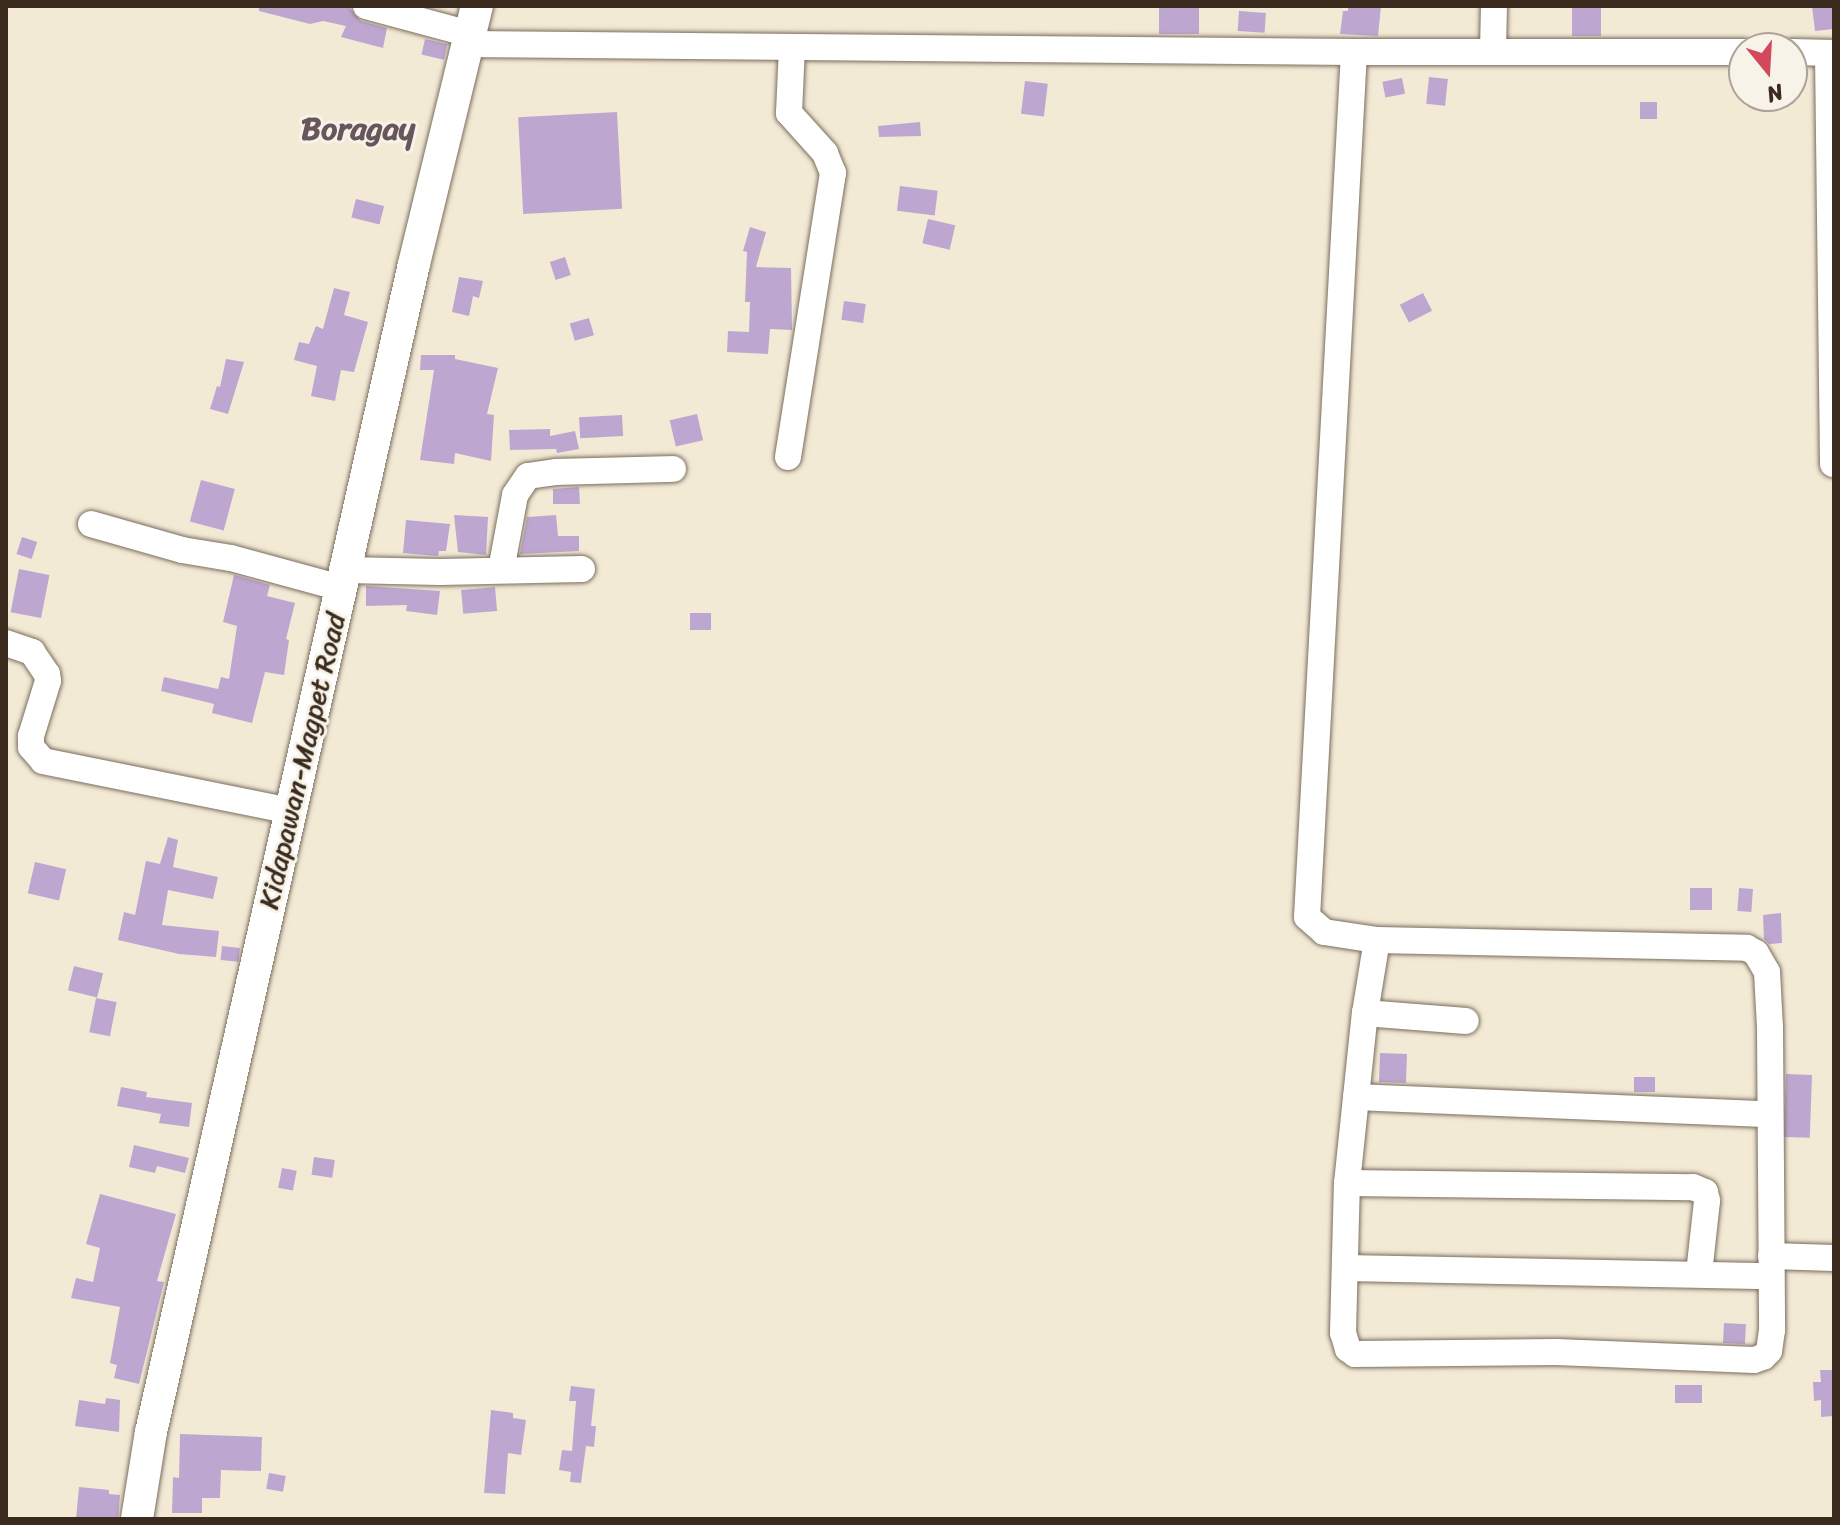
<!DOCTYPE html>
<html>
<head>
<meta charset="utf-8">
<style>
	body { margin:0 }
	#map { position:relative; width:1840px; height:1525px; overflow:hidden; background:#f2ead5; font-family:Sriracha,sans-serif }
	div>[style] { position:absolute }
	[style*='--x'] { left:calc(var(--x)*1px); top:calc(var(--y)*1px); width:calc(var(--w)*1px); rotate:calc(var(--a)*1deg) }
	.building>* { inset:0; background:#bda7d0; transform-origin:0 0 }
	.roads { filter:drop-shadow(0 0 2px #7b6d5e) drop-shadow(0 0 2px #7b6d5e) }
	.minor>* { height:26px; margin:-13px; padding:0 13px; transform-origin:13px; border-radius:13px; background:#fff }
	.major>* { height:32px; margin:-16px; padding:0 16px; transform-origin:16px; border-radius:16px; background:#fff }
	span { translate:-50% -50%; white-space:nowrap; text-align:center; line-height:1.15; -webkit-text-stroke:6px #f7f3e8; paint-order:stroke }
	.street-label { font-size:28px; color:#3b2a1e }
	.quarter-label { font-size:32px; color:#68565c; font-weight:700 }
	.frame { position:absolute; inset:0; border:8px solid #3b2a1e; pointer-events:none }
	.north { position:absolute; left:1728px; top:32px; width:80px; height:80px; box-sizing:border-box; background:#f7f3e8; border:2px solid #aca397; border-radius:50%; rotate:162deg; font-size:22px; font-weight:700; line-height:32px; text-align:center; color:#3b2a1e }
	.north::after { content:''; display:block; margin:auto; width:28px; height:36px; background:#d1495b; clip-path:polygon(50% 0,100% 100%,50% 72%,0 100%) }
</style>
</head>
<body>
<div id="map">
	<div class="building">
		<div style="clip-path:polygon(259px 6px,348px 6px,361px 21px,387px 28px,383px 48px,341px 37px,346px 26px,323px 21px,310px 24px,259px 11px)"></div>
		<div style="left:1159px;top:6px;width:40px;height:28px"></div>
		<div style="clip-path:polygon(1348px 6px,1381px 6px,1378px 36px,1340px 34px,1343px 11px,1348px 11px)"></div>
		<div style="left:1572px;top:6px;width:29px;height:30px"></div>
		<div style="clip-path:polygon(1812px 6px,1834px 6px,1834px 29px,1815px 31px)"></div>
		<div style="left:1239px;top:11px;width:27px;height:20px;rotate:4deg"></div>
		<div style="left:425px;top:39px;width:23px;height:16px;rotate:13deg"></div>
		<div style="left:1429px;top:77px;width:19px;height:27px;rotate:6deg"></div>
		<div style="left:1402px;top:78px;width:16px;height:20px;rotate:79deg"></div>
		<div style="left:1025px;top:81px;width:23px;height:33px;rotate:7deg"></div>
		<div style="left:1640px;top:102px;width:17px;height:17px"></div>
		<div style="left:617px;top:112px;width:97px;height:99px;rotate:87deg"></div>
		<div style="clip-path:polygon(920px 122px,921px 136px,879px 137px,878px 126px)"></div>
		<div style="left:900px;top:186px;width:38px;height:25px;rotate:7deg"></div>
		<div style="left:356px;top:199px;width:29px;height:19px;rotate:14deg"></div>
		<div style="left:928px;top:219px;width:28px;height:25px;rotate:13deg"></div>
		<div style="clip-path:polygon(750px 227px,766px 232px,756px 267px,791px 268px,792px 330px,770px 329px,768px 354px,727px 352px,728px 331px,749px 332px,750px 302px,745px 302px,747px 252px,743px 251px)"></div>
		<div style="left:565px;top:257px;width:19px;height:16px;rotate:72deg"></div>
		<div style="clip-path:polygon(459px 277px,483px 281px,479px 298px,473px 296px,469px 316px,452px 312px)"></div>
		<div style="clip-path:polygon(334px 288px,350px 292px,344px 315px,368px 322px,354px 372px,341px 370px,335px 401px,311px 396px,317px 366px,294px 360px,299px 342px,309px 344px,316px 326px,323px 329px)"></div>
		<div style="left:1423px;top:293px;width:20px;height:26px;rotate:63deg"></div>
		<div style="left:844px;top:301px;width:22px;height:19px;rotate:8deg"></div>
		<div style="left:589px;top:318px;width:18px;height:20px;rotate:74deg"></div>
		<div style="clip-path:polygon(421px 355px,455px 355px,455px 359px,498px 368px,487px 414px,494px 415px,491px 461px,455px 453px,454px 464px,420px 460px,434px 370px,420px 370px)"></div>
		<div style="clip-path:polygon(226px 359px,244px 362px,228px 414px,210px 409px,217px 386px,220px 387px)"></div>
		<div style="left:697px;top:414px;width:27px;height:28px;rotate:77deg"></div>
		<div style="left:622px;top:415px;width:21px;height:43px;rotate:87deg"></div>
		<div style="clip-path:polygon(550px 429px,550px 436px,575px 431px,579px 449px,557px 453px,556px 449px,510px 450px,509px 430px)"></div>
		<div style="left:201px;top:480px;width:35px;height:43px;rotate:15deg"></div>
		<div style="clip-path:polygon(579px 487px,580px 504px,553px 504px,553px 489px)"></div>
		<div style="clip-path:polygon(454px 515px,488px 517px,486px 555px,458px 552px)"></div>
		<div style="clip-path:polygon(556px 515px,558px 536px,579px 536px,579px 551px,520px 554px,527px 517px)"></div>
		<div style="clip-path:polygon(406px 520px,450px 524px,446px 551px,439px 551px,438px 556px,403px 553px)"></div>
		<div style="left:22px;top:537px;width:16px;height:18px;rotate:18deg"></div>
		<div style="left:19px;top:569px;width:31px;height:44px;rotate:11deg"></div>
		<div style="clip-path:polygon(234px 575px,270px 585px,267px 596px,295px 603px,286px 639px,289px 640px,284px 675px,265px 672px,252px 723px,212px 713px,214px 704px,161px 691px,164px 677px,218px 689px,221px 677px,229px 679px,237px 626px,223px 622px)"></div>
		<div style="clip-path:polygon(366px 586px,440px 591px,437px 615px,406px 611px,407px 605px,366px 606px)"></div>
		<div style="left:495px;top:587px;width:24px;height:34px;rotate:85deg"></div>
		<div style="left:690px;top:613px;width:21px;height:17px"></div>
		<div style="clip-path:polygon(168px 837px,178px 840px,173px 867px,218px 877px,213px 899px,168px 890px,162px 925px,219px 931px,216px 957px,179px 954px,118px 940px,124px 912px,135px 915px,146px 861px,160px 864px)"></div>
		<div style="left:35px;top:862px;width:32px;height:32px;rotate:13deg"></div>
		<div style="left:1690px;top:888px;width:22px;height:22px"></div>
		<div style="left:1739px;top:888px;width:14px;height:23px;rotate:4deg"></div>
		<div style="clip-path:polygon(1781px 913px,1782px 943px,1769px 944px,1764px 939px,1763px 915px)"></div>
		<div style="left:222px;top:946px;width:18px;height:14px;rotate:6deg"></div>
		<div style="left:74px;top:966px;width:30px;height:25px;rotate:14deg"></div>
		<div style="left:96px;top:998px;width:21px;height:35px;rotate:11deg"></div>
		<div style="left:1380px;top:1053px;width:27px;height:29px;rotate:2deg"></div>
		<div style="left:1786px;top:1074px;width:26px;height:63px;rotate:2deg"></div>
		<div style="left:1634px;top:1077px;width:21px;height:15px"></div>
		<div style="clip-path:polygon(121px 1087px,147px 1092px,146px 1097px,192px 1103px,189px 1127px,159px 1123px,161px 1114px,117px 1106px)"></div>
		<div style="clip-path:polygon(134px 1145px,189px 1158px,185px 1173px,157px 1166px,155px 1173px,129px 1167px)"></div>
		<div style="left:314px;top:1157px;width:21px;height:18px;rotate:8deg"></div>
		<div style="left:282px;top:1168px;width:15px;height:20px;rotate:11deg"></div>
		<div style="clip-path:polygon(100px 1194px,176px 1214px,157px 1281px,164px 1282px,139px 1384px,114px 1378px,117px 1365px,110px 1363px,120px 1307px,71px 1298px,76px 1278px,93px 1282px,100px 1248px,86px 1244px)"></div>
		<div style="left:1724px;top:1323px;width:22px;height:20px;rotate:3deg"></div>
		<div style="clip-path:polygon(1820px 1370px,1834px 1370px,1834px 1416px,1821px 1417px,1821px 1400px,1814px 1401px,1813px 1382px,1821px 1382px)"></div>
		<div style="left:1702px;top:1385px;width:18px;height:27px;rotate:90deg"></div>
		<div style="clip-path:polygon(571px 1386px,595px 1389px,591px 1426px,596px 1426px,594px 1447px,586px 1446px,581px 1483px,570px 1482px,571px 1472px,559px 1470px,562px 1450px,572px 1451px,576px 1401px,569px 1401px)"></div>
		<div style="clip-path:polygon(106px 1398px,120px 1400px,119px 1432px,75px 1426px,79px 1400px,105px 1404px)"></div>
		<div style="clip-path:polygon(491px 1410px,513px 1413px,513px 1418px,526px 1420px,521px 1455px,508px 1453px,505px 1494px,484px 1493px)"></div>
		<div style="clip-path:polygon(180px 1434px,262px 1437px,261px 1471px,221px 1470px,220px 1498px,202px 1498px,202px 1513px,172px 1513px,173px 1477px,179px 1478px)"></div>
		<div style="left:269px;top:1473px;width:17px;height:16px;rotate:10deg"></div>
		<div style="clip-path:polygon(79px 1487px,109px 1490px,109px 1494px,120px 1495px,118px 1519px,76px 1519px)"></div>
	</div>
	<div class="roads">
		<div class="minor">
			<div style="--x:366;--y:6;--w:108;--a:15.1"></div>
			<div style="--x:467;--y:44;--w:887;--a:0.52"></div>
			<div style="--x:1354;--y:52;--w:390;--a:0"></div>
			<div style="--x:1493;--y:50;--w:44;--a:-88.7"></div>
			<div style="--x:1354;--y:52;--w:866;--a:93.11"></div>
			<div style="--x:1307;--y:917;--w:23;--a:41"></div>
			<div style="--x:1324;--y:932;--w:54;--a:8.6"></div>
			<div style="--x:1377;--y:940;--w:370;--a:1.2"></div>
			<div style="--x:1747;--y:948;--w:10;--a:29"></div>
			<div style="--x:1756;--y:953;--w:22;--a:60"></div>
			<div style="--x:1767;--y:972;--w:56;--a:86.9"></div>
			<div style="--x:1770;--y:1028;--w:302;--a:89.6"></div>
			<div style="--x:1772;--y:1330;--w:21;--a:98"></div>
			<div style="--x:1769;--y:1351;--w:8;--a:135"></div>
			<div style="--x:1763;--y:1357;--w:9;--a:162"></div>
			<div style="--x:1754;--y:1360;--w:198;--a:-177.7"></div>
			<div style="--x:1556;--y:1352;--w:201;--a:179.4"></div>
			<div style="--x:1355;--y:1354;--w:9;--a:-144"></div>
			<div style="--x:1348;--y:1349;--w:17;--a:-107"></div>
			<div style="--x:1343;--y:1333;--w:150;--a:-88.5"></div>
			<div style="--x:1347;--y:1183;--w:171;--a:-84"></div>
			<div style="--x:1365;--y:1013;--w:74;--a:-80.7"></div>
			<div style="--x:1792;--y:52;--w:42;--a:1.4"></div>
			<div style="--x:1828;--y:53;--w:411;--a:89.3"></div>
			<div style="--x:788;--y:457;--w:288;--a:-81"></div>
			<div style="--x:833;--y:173;--w:22;--a:-112"></div>
			<div style="--x:825;--y:153;--w:54;--a:-132"></div>
			<div style="--x:789;--y:113;--w:65;--a:-87.4"></div>
			<div style="--x:91;--y:524;--w:95;--a:15.9"></div>
			<div style="--x:182;--y:550;--w:50;--a:9.3"></div>
			<div style="--x:231;--y:558;--w:114;--a:15.3"></div>
			<div style="--x:345;--y:570;--w:95;--a:1.2"></div>
			<div style="--x:440;--y:572;--w:142;--a:-1.2"></div>
			<div style="--x:501;--y:570;--w:76;--a:-79.4"></div>
			<div style="--x:515;--y:495;--w:23;--a:-56"></div>
			<div style="--x:528;--y:476;--w:29;--a:-8"></div>
			<div style="--x:557;--y:472;--w:116;--a:-1.5"></div>
			<div style="--x:6;--y:643;--w:28;--a:19"></div>
			<div style="--x:32;--y:652;--w:27;--a:56"></div>
			<div style="--x:47;--y:674;--w:7;--a:82"></div>
			<div style="--x:48;--y:681;--w:58;--a:107.2"></div>
			<div style="--x:31;--y:736;--w:11;--a:90"></div>
			<div style="--x:31;--y:747;--w:18;--a:49"></div>
			<div style="--x:43;--y:761;--w:252;--a:11.4"></div>
			<div style="--x:1365;--y:1013;--w:101;--a:4.5"></div>
			<div style="--x:1356;--y:1097;--w:414;--a:2.4"></div>
			<div style="--x:1347;--y:1183;--w:346;--a:0.7"></div>
			<div style="--x:1693;--y:1187;--w:13;--a:23"></div>
			<div style="--x:1705;--y:1192;--w:9;--a:77"></div>
			<div style="--x:1707;--y:1201;--w:73;--a:96.3"></div>
			<div style="--x:1771;--y:1256;--w:63;--a:1.8"></div>
			<div style="--x:1345;--y:1268;--w:426;--a:1.1"></div>
		</div>
		<div class="major">
			<div style="--x:137;--y:1519;--w:88;--a:-80.9"></div>
			<div style="--x:151;--y:1432;--w:1197;--a:-77.31"></div>
			<div style="--x:414;--y:264;--w:266;--a:-76.3"></div>
		</div>
	</div>
	<div class="street-label">
		<span style="left:302px;top:761px;rotate:-77deg">Kidapawan-Magpet Road</span>
	</div>
	<div class="quarter-label">
		<span style="left:358px;top:129px">Boragay</span>
	</div>
	<div class="frame"></div>
	<div class="north">N</div>
</div>
</body>
</html>
